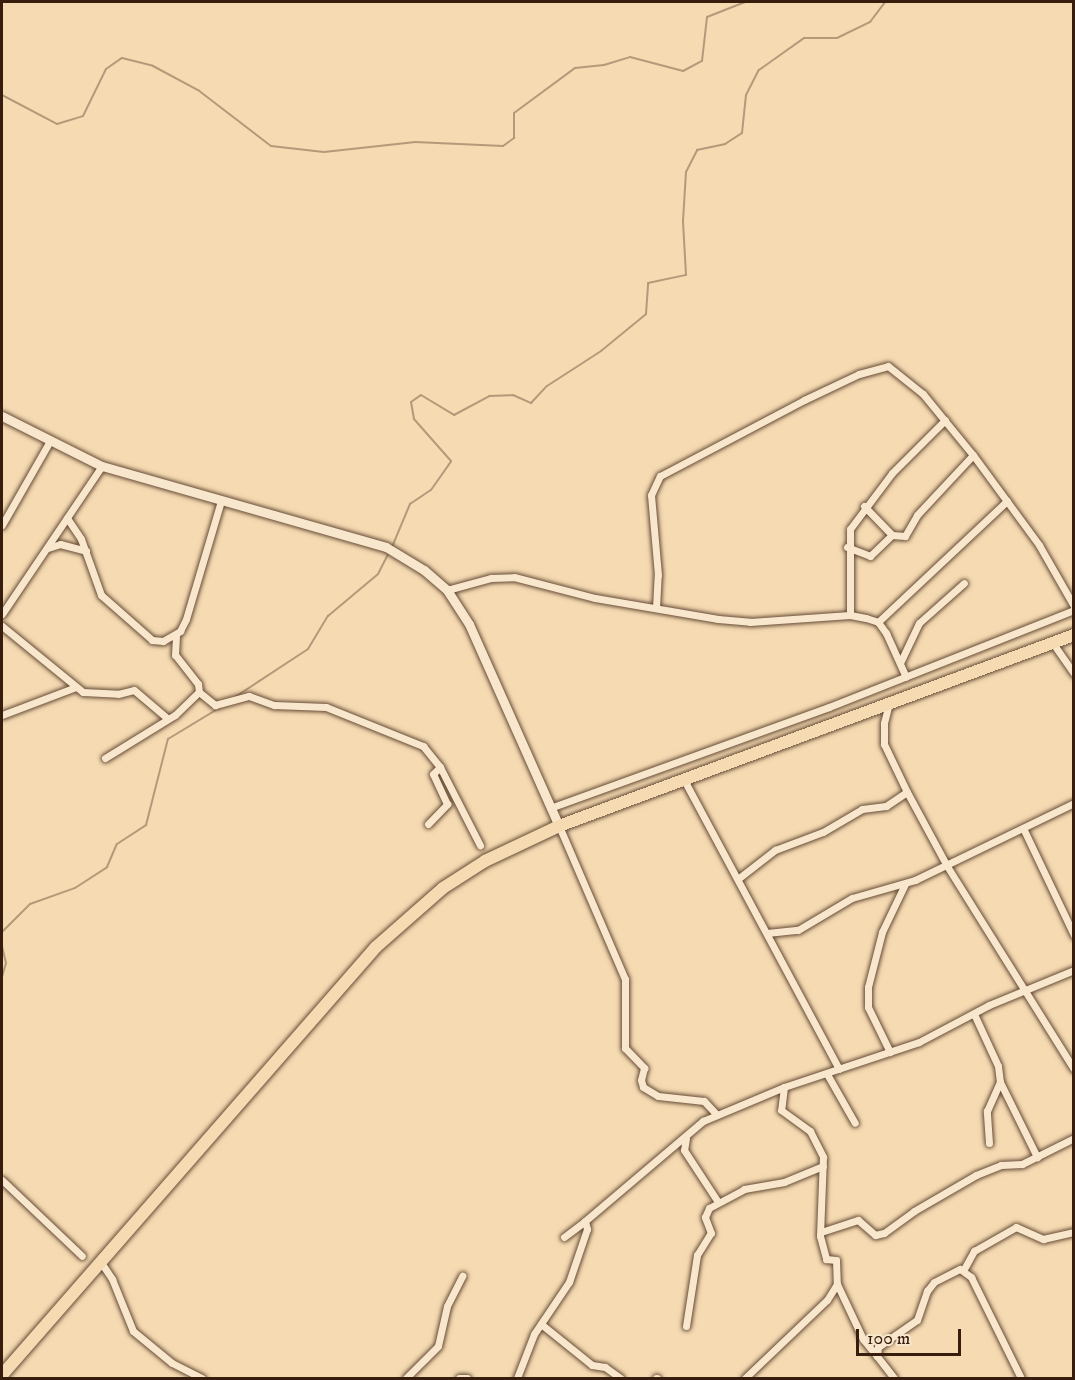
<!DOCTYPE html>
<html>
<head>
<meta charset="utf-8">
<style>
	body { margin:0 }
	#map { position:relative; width:1075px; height:1380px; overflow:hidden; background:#f5dab2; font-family:"IM FELL DW Pica",serif }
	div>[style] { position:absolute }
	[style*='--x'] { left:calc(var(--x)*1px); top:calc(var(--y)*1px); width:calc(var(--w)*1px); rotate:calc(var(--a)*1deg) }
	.stream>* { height:2px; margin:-1px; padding:0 1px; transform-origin:1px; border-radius:1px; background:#b49a7a }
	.roads { filter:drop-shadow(0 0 2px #664c36) drop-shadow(0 0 2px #664c36) }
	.street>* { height:7px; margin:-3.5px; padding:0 3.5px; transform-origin:3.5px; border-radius:3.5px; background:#f8e7cd }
	.secondary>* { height:9px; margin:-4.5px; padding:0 4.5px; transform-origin:4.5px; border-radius:4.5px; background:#f8e7cd }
	.highway>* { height:12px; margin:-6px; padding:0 6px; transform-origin:6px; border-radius:6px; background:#f5dab2 }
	span { translate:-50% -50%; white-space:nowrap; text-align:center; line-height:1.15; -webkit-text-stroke:4.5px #f8e7cd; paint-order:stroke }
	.frame { position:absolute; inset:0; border:3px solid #371d0d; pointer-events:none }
	.scale { position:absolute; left:856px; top:1329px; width:105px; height:27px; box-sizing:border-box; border:3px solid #371d0d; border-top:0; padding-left:8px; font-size:18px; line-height:21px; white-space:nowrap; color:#371d0d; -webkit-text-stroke:4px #f8e7cd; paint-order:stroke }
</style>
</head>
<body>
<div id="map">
	<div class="stream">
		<div style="--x:2;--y:95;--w:62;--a:27.8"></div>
		<div style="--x:57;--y:124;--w:27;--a:-17"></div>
		<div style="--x:83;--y:116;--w:52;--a:-63.9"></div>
		<div style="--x:106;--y:69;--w:19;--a:-35"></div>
		<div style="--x:122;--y:58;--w:32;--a:14"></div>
		<div style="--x:153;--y:66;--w:51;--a:28.1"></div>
		<div style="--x:198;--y:90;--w:92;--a:37.5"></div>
		<div style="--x:271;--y:146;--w:53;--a:6.5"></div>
		<div style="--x:324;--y:152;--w:92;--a:-6.3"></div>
		<div style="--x:415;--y:142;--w:88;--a:2.6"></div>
		<div style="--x:503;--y:146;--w:14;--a:-36"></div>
		<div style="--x:514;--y:138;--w:25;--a:-90"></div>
		<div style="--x:514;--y:113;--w:76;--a:-36.4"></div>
		<div style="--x:575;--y:68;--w:29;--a:-6"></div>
		<div style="--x:604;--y:65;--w:27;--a:-17"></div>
		<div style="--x:630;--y:57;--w:55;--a:14.8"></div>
		<div style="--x:683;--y:71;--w:21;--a:-28"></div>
		<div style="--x:702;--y:61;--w:44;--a:-83.5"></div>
		<div style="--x:707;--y:17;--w:41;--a:-21.5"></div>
		<div style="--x:392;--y:547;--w:47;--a:-67.3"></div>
		<div style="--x:410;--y:504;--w:25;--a:-34"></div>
		<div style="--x:431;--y:490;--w:35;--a:-55"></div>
		<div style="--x:451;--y:461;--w:56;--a:-131.4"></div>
		<div style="--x:414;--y:419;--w:17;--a:-100"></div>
		<div style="--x:411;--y:402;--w:12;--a:-35"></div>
		<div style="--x:421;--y:395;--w:39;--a:31"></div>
		<div style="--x:454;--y:415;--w:40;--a:-28"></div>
		<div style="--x:489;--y:396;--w:24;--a:-2"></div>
		<div style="--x:513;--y:395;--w:20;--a:24"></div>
		<div style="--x:531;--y:403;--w:23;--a:-47"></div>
		<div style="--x:547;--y:386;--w:64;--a:-32.9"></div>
		<div style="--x:601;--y:351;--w:58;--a:-39.4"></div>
		<div style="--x:646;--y:314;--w:31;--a:-86"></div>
		<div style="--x:648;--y:283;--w:39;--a:-12"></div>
		<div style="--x:686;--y:275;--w:54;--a:-93.2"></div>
		<div style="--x:683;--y:221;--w:49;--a:-86.5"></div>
		<div style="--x:686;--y:172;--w:25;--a:-63"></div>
		<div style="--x:697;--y:150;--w:29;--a:-12"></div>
		<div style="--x:725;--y:144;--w:20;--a:-33"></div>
		<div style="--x:742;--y:133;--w:38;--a:-84"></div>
		<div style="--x:746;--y:95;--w:28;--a:-63"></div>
		<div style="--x:759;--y:70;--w:55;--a:-35.4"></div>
		<div style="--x:804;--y:38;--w:33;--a:0"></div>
		<div style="--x:837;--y:38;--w:37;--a:-26"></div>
		<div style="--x:870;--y:22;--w:25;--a:-53"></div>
		<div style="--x:235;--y:697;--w:87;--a:-33.3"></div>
		<div style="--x:308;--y:649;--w:39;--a:-59"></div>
		<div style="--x:328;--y:616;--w:65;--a:-40"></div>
		<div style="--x:378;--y:574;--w:25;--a:-63"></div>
		<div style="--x:2;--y:932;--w:40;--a:-45"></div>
		<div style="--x:30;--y:904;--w:48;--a:-19.6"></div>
		<div style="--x:75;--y:888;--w:38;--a:-33"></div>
		<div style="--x:107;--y:867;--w:25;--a:-67"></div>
		<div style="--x:117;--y:844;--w:35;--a:-33"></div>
		<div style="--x:146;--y:825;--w:89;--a:-75.7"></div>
		<div style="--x:168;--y:739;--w:62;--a:-31.1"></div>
		<div style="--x:2;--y:946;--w:17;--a:77"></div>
		<div style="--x:6;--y:963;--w:15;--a:106"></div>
	</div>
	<div class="roads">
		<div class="street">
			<div style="--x:864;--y:506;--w:40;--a:46"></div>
			<div style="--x:892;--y:535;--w:13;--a:4"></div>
			<div style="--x:905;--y:536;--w:24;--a:-60"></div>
			<div style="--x:917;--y:515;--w:82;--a:-47"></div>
			<div style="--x:67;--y:518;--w:25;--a:56"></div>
			<div style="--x:81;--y:539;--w:59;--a:70.3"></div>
			<div style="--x:101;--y:595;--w:68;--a:41.4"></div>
			<div style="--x:152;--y:640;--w:11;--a:5"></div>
			<div style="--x:163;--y:641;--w:20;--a:-30"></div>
			<div style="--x:180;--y:631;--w:13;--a:-63"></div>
			<div style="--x:186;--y:619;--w:123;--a:-73.5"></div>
			<div style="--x:2;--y:525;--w:97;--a:-60.3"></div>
			<div style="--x:847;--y:547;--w:25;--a:21"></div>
			<div style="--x:870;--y:556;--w:30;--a:-44"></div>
			<div style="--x:48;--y:548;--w:13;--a:-18"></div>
			<div style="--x:60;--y:544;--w:27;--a:15"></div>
			<div style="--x:447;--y:590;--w:46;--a:-15.3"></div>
			<div style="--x:491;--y:578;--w:23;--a:-2"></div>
			<div style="--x:514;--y:577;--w:84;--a:14.5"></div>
			<div style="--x:595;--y:598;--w:125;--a:9.7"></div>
			<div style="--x:718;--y:619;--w:32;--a:5"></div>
			<div style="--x:750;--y:622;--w:100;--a:-4"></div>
			<div style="--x:850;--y:615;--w:16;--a:11"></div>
			<div style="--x:866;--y:618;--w:13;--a:18"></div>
			<div style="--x:878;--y:622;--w:14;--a:54"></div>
			<div style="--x:886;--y:633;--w:48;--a:65.6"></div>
			<div style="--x:656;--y:608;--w:33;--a:-87"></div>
			<div style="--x:658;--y:575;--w:80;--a:-95"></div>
			<div style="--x:651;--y:495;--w:21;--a:-65"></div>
			<div style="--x:660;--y:476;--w:163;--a:-27.8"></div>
			<div style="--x:804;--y:400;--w:61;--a:-25.3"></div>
			<div style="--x:859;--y:374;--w:30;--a:-15"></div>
			<div style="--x:888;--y:366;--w:45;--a:38.7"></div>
			<div style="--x:923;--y:394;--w:79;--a:50.7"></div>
			<div style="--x:973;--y:455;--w:112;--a:53.7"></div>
			<div style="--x:1039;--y:545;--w:70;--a:60.2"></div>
			<div style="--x:2;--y:614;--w:179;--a:-56"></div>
			<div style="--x:850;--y:615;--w:86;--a:-90"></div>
			<div style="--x:850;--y:529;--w:70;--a:-53.1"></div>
			<div style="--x:892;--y:473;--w:75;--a:-45"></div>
			<div style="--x:878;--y:622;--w:177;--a:-43.2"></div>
			<div style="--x:2;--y:626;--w:104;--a:39.2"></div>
			<div style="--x:83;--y:692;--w:35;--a:3"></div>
			<div style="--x:118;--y:694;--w:16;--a:-14"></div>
			<div style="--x:134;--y:690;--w:43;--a:40.3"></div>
			<div style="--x:1052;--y:642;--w:39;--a:55"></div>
			<div style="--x:900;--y:663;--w:44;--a:-64.6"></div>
			<div style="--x:919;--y:623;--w:60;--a:-41.6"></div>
			<div style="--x:199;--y:692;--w:21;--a:39"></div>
			<div style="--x:215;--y:705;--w:35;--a:-15"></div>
			<div style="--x:249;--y:696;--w:27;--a:20"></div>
			<div style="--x:274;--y:705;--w:52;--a:2.2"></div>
			<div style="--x:326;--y:707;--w:105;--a:21.9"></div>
			<div style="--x:423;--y:746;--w:27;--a:51"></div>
			<div style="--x:440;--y:767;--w:88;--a:62.9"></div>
			<div style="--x:889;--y:703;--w:21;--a:104"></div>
			<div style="--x:884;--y:723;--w:21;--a:90"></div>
			<div style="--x:884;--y:744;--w:53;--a:64.4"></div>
			<div style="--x:907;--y:792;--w:84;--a:61.6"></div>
			<div style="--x:947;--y:866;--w:239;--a:58"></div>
			<div style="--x:2;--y:715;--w:79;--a:-20.7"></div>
			<div style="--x:105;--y:758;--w:82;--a:-31.6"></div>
			<div style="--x:175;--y:715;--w:33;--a:-44"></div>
			<div style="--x:199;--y:692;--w:8;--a:-97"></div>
			<div style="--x:198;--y:684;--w:37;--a:-128"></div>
			<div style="--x:175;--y:655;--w:20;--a:-87"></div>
			<div style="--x:683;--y:778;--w:330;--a:61.8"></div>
			<div style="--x:550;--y:808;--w:297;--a:-19.9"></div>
			<div style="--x:829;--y:707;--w:264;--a:-21.6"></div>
			<div style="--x:428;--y:824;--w:28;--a:-46"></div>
			<div style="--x:447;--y:804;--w:33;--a:-115"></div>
			<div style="--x:433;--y:774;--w:10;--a:-45"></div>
			<div style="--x:559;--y:826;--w:167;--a:66.7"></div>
			<div style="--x:625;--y:979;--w:69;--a:90"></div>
			<div style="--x:625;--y:1048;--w:28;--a:46"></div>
			<div style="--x:644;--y:1068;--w:12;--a:104"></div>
			<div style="--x:641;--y:1080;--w:7;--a:74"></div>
			<div style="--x:643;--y:1087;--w:17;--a:31"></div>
			<div style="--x:658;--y:1096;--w:46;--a:6.2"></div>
			<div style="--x:704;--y:1101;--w:19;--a:47"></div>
			<div style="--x:1023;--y:828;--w:119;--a:64.5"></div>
			<div style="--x:739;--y:878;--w:46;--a:-37.9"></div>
			<div style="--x:775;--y:850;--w:51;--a:-20.6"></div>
			<div style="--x:823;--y:832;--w:45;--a:-30.5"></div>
			<div style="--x:862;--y:809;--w:24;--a:-7"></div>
			<div style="--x:886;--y:806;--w:25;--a:-34"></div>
			<div style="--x:767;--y:933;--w:31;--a:-6"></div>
			<div style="--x:798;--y:930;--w:63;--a:-30.7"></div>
			<div style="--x:852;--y:898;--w:66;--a:-15.9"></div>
			<div style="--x:915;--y:880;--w:177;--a:-25.8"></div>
			<div style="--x:974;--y:1014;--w:57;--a:65.2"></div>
			<div style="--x:998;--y:1066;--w:16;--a:83"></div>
			<div style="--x:1000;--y:1082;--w:84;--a:63.7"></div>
			<div style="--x:890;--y:1052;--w:50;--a:-116.1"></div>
			<div style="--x:868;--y:1007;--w:20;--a:-90"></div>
			<div style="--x:868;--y:987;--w:57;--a:-75.7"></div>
			<div style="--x:882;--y:932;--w:53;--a:-64.4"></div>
			<div style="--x:827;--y:1074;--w:56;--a:60.3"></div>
			<div style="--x:784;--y:1087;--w:23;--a:97"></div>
			<div style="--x:781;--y:1110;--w:36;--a:36"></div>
			<div style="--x:810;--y:1131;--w:29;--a:63"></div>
			<div style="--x:823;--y:1157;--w:79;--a:92.2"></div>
			<div style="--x:820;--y:1236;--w:24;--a:75"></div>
			<div style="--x:826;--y:1259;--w:10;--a:6"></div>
			<div style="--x:836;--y:1260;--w:24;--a:88"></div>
			<div style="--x:837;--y:1284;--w:61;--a:64.7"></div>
			<div style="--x:863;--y:1339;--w:22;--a:51"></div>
			<div style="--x:686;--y:1138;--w:12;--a:99"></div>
			<div style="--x:684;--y:1150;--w:62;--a:56.8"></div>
			<div style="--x:989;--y:1143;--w:32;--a:-94"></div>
			<div style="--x:987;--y:1111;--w:32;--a:-66"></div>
			<div style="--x:2;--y:1180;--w:110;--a:43.5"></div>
			<div style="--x:821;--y:1232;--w:39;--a:-18"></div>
			<div style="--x:858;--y:1220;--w:23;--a:41"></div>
			<div style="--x:875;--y:1235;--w:9;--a:-13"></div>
			<div style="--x:884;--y:1233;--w:37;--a:-36"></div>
			<div style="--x:914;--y:1211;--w:72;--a:-30.1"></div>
			<div style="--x:976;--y:1175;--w:27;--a:-22"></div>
			<div style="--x:1001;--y:1165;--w:21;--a:-3"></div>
			<div style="--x:1022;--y:1164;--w:58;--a:-26.6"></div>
			<div style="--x:564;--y:1237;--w:26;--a:-37"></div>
			<div style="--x:100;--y:1261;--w:22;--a:56"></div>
			<div style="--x:112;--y:1279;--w:56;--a:68"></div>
			<div style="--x:133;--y:1331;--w:50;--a:39.4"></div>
			<div style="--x:172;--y:1363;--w:34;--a:27"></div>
			<div style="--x:964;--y:1269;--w:21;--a:-61"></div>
			<div style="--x:974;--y:1251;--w:48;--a:-29.7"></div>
			<div style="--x:1016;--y:1227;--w:30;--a:24"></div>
			<div style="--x:1043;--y:1239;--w:32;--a:-13"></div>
			<div style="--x:541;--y:1324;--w:65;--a:38.8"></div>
			<div style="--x:592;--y:1365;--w:13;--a:9"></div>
			<div style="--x:605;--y:1367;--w:19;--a:36"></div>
			<div style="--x:686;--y:1326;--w:72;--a:-81.2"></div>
			<div style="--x:697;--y:1255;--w:26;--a:-58"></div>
			<div style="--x:711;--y:1233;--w:17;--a:-111"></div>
			<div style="--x:705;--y:1217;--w:10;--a:-66"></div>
			<div style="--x:709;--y:1208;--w:40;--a:-28"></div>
			<div style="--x:744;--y:1189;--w:41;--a:-9.9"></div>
			<div style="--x:784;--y:1182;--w:42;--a:-22.3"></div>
			<div style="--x:406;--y:1378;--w:45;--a:-45"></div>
			<div style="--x:438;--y:1346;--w:41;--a:-77.3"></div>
			<div style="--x:447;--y:1306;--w:34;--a:-63"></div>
			<div style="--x:459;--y:1378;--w:8;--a:0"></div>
			<div style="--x:517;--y:1378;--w:47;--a:-68.9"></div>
			<div style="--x:534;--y:1334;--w:63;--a:-56.1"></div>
			<div style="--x:569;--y:1282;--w:56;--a:-71.2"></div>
			<div style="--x:587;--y:1229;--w:8;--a:-104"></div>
			<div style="--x:585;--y:1221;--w:155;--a:-40.3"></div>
			<div style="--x:703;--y:1121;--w:88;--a:-22.8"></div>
			<div style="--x:784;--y:1087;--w:142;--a:-18.4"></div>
			<div style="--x:919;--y:1042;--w:79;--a:-27.9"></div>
			<div style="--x:989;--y:1005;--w:92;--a:-22.4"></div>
			<div style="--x:656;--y:1378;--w:1;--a:0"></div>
			<div style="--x:745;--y:1378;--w:113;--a:-43.6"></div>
			<div style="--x:827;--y:1300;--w:19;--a:-58"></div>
			<div style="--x:894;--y:1378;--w:28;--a:-128"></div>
			<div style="--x:877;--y:1356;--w:9;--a:-84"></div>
			<div style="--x:878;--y:1347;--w:47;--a:-34.7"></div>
			<div style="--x:917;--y:1320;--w:31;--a:-71"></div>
			<div style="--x:927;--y:1291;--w:11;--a:-52"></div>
			<div style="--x:934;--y:1282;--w:29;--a:-27"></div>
			<div style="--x:960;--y:1269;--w:14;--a:36"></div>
			<div style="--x:971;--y:1277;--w:113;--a:63.7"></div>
		</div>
		<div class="secondary">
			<div style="--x:2;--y:416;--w:112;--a:26.6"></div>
			<div style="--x:102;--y:466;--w:295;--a:15.9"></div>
			<div style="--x:386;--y:547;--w:44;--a:31.2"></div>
			<div style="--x:424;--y:570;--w:30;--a:41"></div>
			<div style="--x:447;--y:590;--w:40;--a:57.1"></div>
			<div style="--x:469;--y:624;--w:221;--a:66"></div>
		</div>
		<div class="highway">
			<div style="--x:2;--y:1375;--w:568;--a:-48.85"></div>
			<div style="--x:376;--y:947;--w:89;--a:-41.4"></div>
			<div style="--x:443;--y:888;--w:50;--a:-32.7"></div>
			<div style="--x:485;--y:861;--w:82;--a:-25.3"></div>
			<div style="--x:559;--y:826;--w:549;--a:-20.35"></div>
		</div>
	</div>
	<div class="frame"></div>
	<div class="scale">100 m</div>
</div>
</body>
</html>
